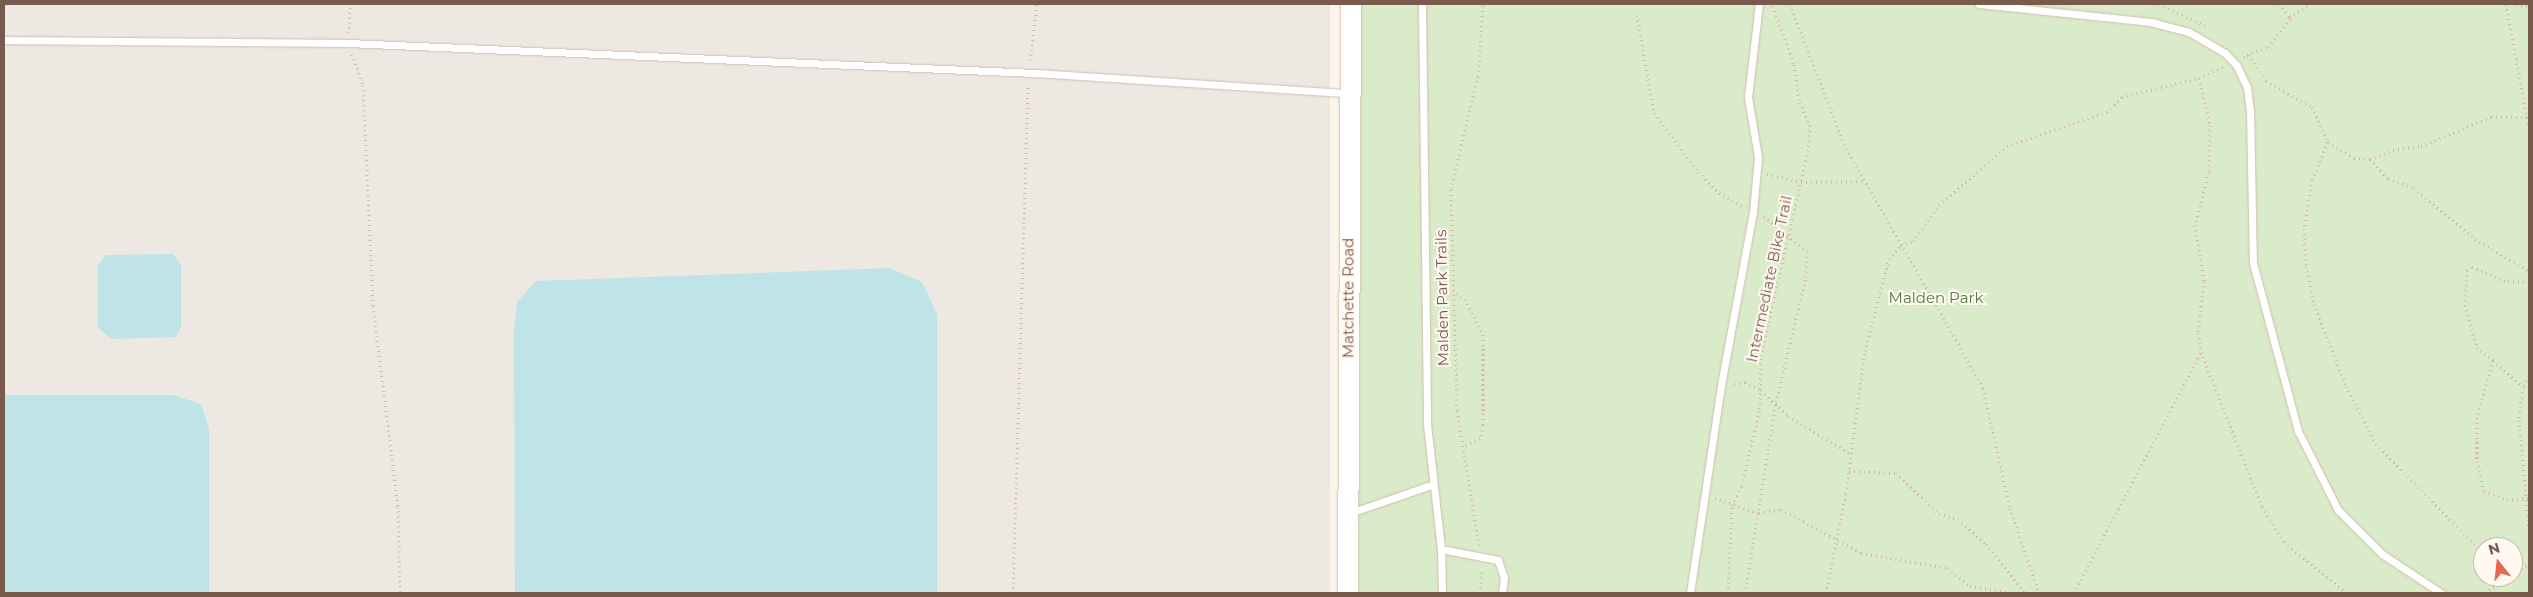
<!DOCTYPE html>
<html>
<head>
<meta charset="utf-8">
<style>
	body { margin:0 }
	#map { position:relative; width:2533px; height:597px; overflow:hidden; background:#fdf5eb; font-family:Montserrat,sans-serif }
	div>[style] { position:absolute }
	[style*='--x'] { left:calc(var(--x)*1px); top:calc(var(--y)*1px); width:calc(var(--w)*1px); rotate:calc(var(--a)*1deg) }
	.industrial>* { inset:0; background:#eee8e3; transform-origin:0 0 }
	.green>* { inset:0; background:#d9ebc8 }
	.water>* { inset:0; background:#bee4e7 }
	.path>* { height:3px; margin-top:-1.5px; transform-origin:0; background:repeating-linear-gradient(90deg,#d8b5a4 0 1px,transparent 0 5px) }
	.roads { filter:drop-shadow(0 0 1px #d2beb2) drop-shadow(0 0 1px #d2beb2) }
	.service>* { height:7px; margin:-3.5px; padding:0 3.5px; transform-origin:3.5px; border-radius:3.5px; background:#fff }
	.secondary>* { height:20px; margin:-10px; padding:0 10px; transform-origin:10px; border-radius:10px; background:#fff }
	span { translate:-50% -50%; white-space:nowrap; text-align:center; line-height:1.15; -webkit-text-stroke:4px #fff9f2; paint-order:stroke }
	.street-label { font-size:15px; color:#795a4d }
	.park-label { font-size:15px; color:#557941 }
	.frame { position:absolute; inset:0; border:5px solid #795a4d; pointer-events:none }
	.north { position:absolute; left:2473px; top:537px; width:50px; height:50px; box-sizing:border-box; background:#fff9f2; border:1px solid #c9b9b0; border-radius:50%; rotate:344deg; font-size:14px; font-weight:700; line-height:20px; text-align:center; color:#795a4d }
	.north::after { content:''; display:block; margin:auto; width:18px; height:22px; background:#e66850; clip-path:polygon(50% 0,100% 100%,50% 72%,0 100%) }
</style>
</head>
<body>
<div id="map">
	<div class="industrial">
		<div style="left:4px;top:4px;width:1326px;height:589px"></div>
	</div>
	<div class="green">
		<div style="clip-path:polygon(evenodd,1343px 4px,2529px 4px,2529px 593px,1345px 593px,1343px 4px,2483px 547px,2513px 547px,2513px 577px,2483px 577px,2483px 547px)"></div>
	</div>
	<div class="water">
		<div style="clip-path:polygon(173px 254px,181px 265px,181px 327px,176px 337px,111px 339px,98px 327px,98px 265px,106px 255px)"></div>
		<div style="clip-path:polygon(890px 268px,922px 282px,937px 314px,937px 593px,515px 593px,514px 332px,517px 302px,536px 281px)"></div>
		<div style="clip-path:polygon(4px 395px,173px 395px,201px 404px,209px 428px,209px 593px,4px 593px)"></div>
	</div>
	<div class="path">
		<div style="--x:1790;--y:4;--w:150;--a:68.9"></div>
		<div style="--x:1844;--y:144;--w:281;--a:60.3"></div>
		<div style="--x:1983;--y:388;--w:123;--a:77.3"></div>
		<div style="--x:2010;--y:508;--w:90;--a:71.2"></div>
		<div style="--x:2159;--y:4;--w:54;--a:25.1"></div>
		<div style="--x:2279;--y:4;--w:18;--a:52"></div>
		<div style="--x:2506;--y:4;--w:127;--a:79.6"></div>
		<div style="--x:2516;--y:4;--w:13;--a:13"></div>
		<div style="--x:1637;--y:15;--w:99;--a:80.2"></div>
		<div style="--x:1654;--y:113;--w:74;--a:53.3"></div>
		<div style="--x:1698;--y:172;--w:30;--a:45"></div>
		<div style="--x:1719;--y:193;--w:26;--a:29"></div>
		<div style="--x:349;--y:33;--w:29;--a:-88"></div>
		<div style="--x:352;--y:54;--w:33;--a:70"></div>
		<div style="--x:363;--y:85;--w:221;--a:87.4"></div>
		<div style="--x:373;--y:306;--w:202;--a:82.9"></div>
		<div style="--x:398;--y:506;--w:87;--a:88.7"></div>
		<div style="--x:2247;--y:55;--w:22;--a:-21"></div>
		<div style="--x:2268;--y:47;--w:36;--a:-53"></div>
		<div style="--x:2290;--y:18;--w:24;--a:-35"></div>
		<div style="--x:2244;--y:57;--w:4;--a:-27"></div>
		<div style="--x:2248;--y:55;--w:32;--a:55"></div>
		<div style="--x:2266;--y:81;--w:53;--a:29.5"></div>
		<div style="--x:2312;--y:107;--w:38;--a:65"></div>
		<div style="--x:2328;--y:142;--w:41;--a:112.8"></div>
		<div style="--x:2312;--y:180;--w:50;--a:99.3"></div>
		<div style="--x:2304;--y:229;--w:37;--a:87"></div>
		<div style="--x:2306;--y:266;--w:39;--a:78"></div>
		<div style="--x:2314;--y:304;--w:88;--a:68.7"></div>
		<div style="--x:2346;--y:386;--w:65;--a:62.7"></div>
		<div style="--x:2376;--y:444;--w:153;--a:45.5"></div>
		<div style="--x:1030;--y:60;--w:56;--a:-82.9"></div>
		<div style="--x:2199;--y:78;--w:48;--a:76.8"></div>
		<div style="--x:2210;--y:125;--w:47;--a:91.2"></div>
		<div style="--x:2209;--y:172;--w:55;--a:104.8"></div>
		<div style="--x:2195;--y:225;--w:57;--a:80.9"></div>
		<div style="--x:2204;--y:281;--w:52;--a:96.6"></div>
		<div style="--x:2198;--y:333;--w:19;--a:81"></div>
		<div style="--x:2201;--y:352;--w:167;--a:68.5"></div>
		<div style="--x:2262;--y:507;--w:41;--a:57.8"></div>
		<div style="--x:2284;--y:542;--w:80;--a:39.4"></div>
		<div style="--x:2328;--y:142;--w:31;--a:32"></div>
		<div style="--x:2354;--y:158;--w:16;--a:4"></div>
		<div style="--x:2370;--y:159;--w:25;--a:-21"></div>
		<div style="--x:2393;--y:150;--w:28;--a:-8"></div>
		<div style="--x:2421;--y:146;--w:76;--a:-22.5"></div>
		<div style="--x:2491;--y:117;--w:37;--a:0"></div>
		<div style="--x:2370;--y:159;--w:27;--a:48"></div>
		<div style="--x:2388;--y:179;--w:28;--a:19"></div>
		<div style="--x:2414;--y:188;--w:80;--a:39.9"></div>
		<div style="--x:2475;--y:239;--w:63;--a:30.7"></div>
		<div style="--x:1767;--y:174;--w:35;--a:13"></div>
		<div style="--x:1801;--y:182;--w:64;--a:-0.9"></div>
		<div style="--x:2529;--y:282;--w:24;--a:-178"></div>
		<div style="--x:2505;--y:281;--w:36;--a:-157"></div>
		<div style="--x:2472;--y:267;--w:6;--a:149"></div>
		<div style="--x:2467;--y:270;--w:35;--a:93"></div>
		<div style="--x:2465;--y:305;--w:44;--a:74.1"></div>
		<div style="--x:2477;--y:347;--w:21;--a:39"></div>
		<div style="--x:2493;--y:360;--w:59;--a:105.7"></div>
		<div style="--x:2477;--y:417;--w:44;--a:90"></div>
		<div style="--x:2477;--y:461;--w:31;--a:77"></div>
		<div style="--x:2484;--y:491;--w:25;--a:21"></div>
		<div style="--x:2507;--y:500;--w:22;--a:-5"></div>
		<div style="--x:1453;--y:290;--w:15;--a:37"></div>
		<div style="--x:1465;--y:299;--w:39;--a:63"></div>
		<div style="--x:1483;--y:334;--w:91;--a:90"></div>
		<div style="--x:1483;--y:425;--w:13;--a:103"></div>
		<div style="--x:1480;--y:438;--w:19;--a:152"></div>
		<div style="--x:2493;--y:360;--w:40;--a:42"></div>
		<div style="--x:2529;--y:376;--w:13;--a:119"></div>
		<div style="--x:2523;--y:387;--w:33;--a:97"></div>
		<div style="--x:2519;--y:420;--w:110;--a:84.8"></div>
		<div style="--x:1734;--y:384;--w:11;--a:-10"></div>
		<div style="--x:1745;--y:382;--w:18;--a:27"></div>
		<div style="--x:1761;--y:390;--w:37;--a:44"></div>
		<div style="--x:1788;--y:416;--w:74;--a:31.1"></div>
		<div style="--x:1849;--y:471;--w:47;--a:2.4"></div>
		<div style="--x:1896;--y:473;--w:59;--a:43.6"></div>
		<div style="--x:1939;--y:514;--w:20;--a:15"></div>
		<div style="--x:1958;--y:519;--w:38;--a:42"></div>
		<div style="--x:1986;--y:544;--w:63;--a:51.5"></div>
		<div style="--x:1715;--y:498;--w:46;--a:18.8"></div>
		<div style="--x:1759;--y:513;--w:22;--a:-10"></div>
		<div style="--x:1781;--y:509;--w:91;--a:28.8"></div>
		<div style="--x:1861;--y:553;--w:88;--a:9.8"></div>
		<div style="--x:1948;--y:568;--w:28;--a:39"></div>
		<div style="--x:1970;--y:586;--w:43;--a:9.5"></div>
		<div style="--x:1479;--y:545;--w:137;--a:-99.3"></div>
		<div style="--x:1457;--y:410;--w:221;--a:-91.6"></div>
		<div style="--x:1451;--y:189;--w:116;--a:-76.6"></div>
		<div style="--x:1478;--y:76;--w:72;--a:-86"></div>
		<div style="--x:2513;--y:574;--w:19;--a:-32"></div>
		<div style="--x:1013;--y:593;--w:509;--a:-88.31"></div>
		<div style="--x:1480;--y:593;--w:24;--a:-85"></div>
		<div style="--x:1728;--y:593;--w:88;--a:-87.4"></div>
		<div style="--x:1732;--y:505;--w:22;--a:-63"></div>
		<div style="--x:1742;--y:485;--w:78;--a:-76.7"></div>
		<div style="--x:1760;--y:409;--w:53;--a:-88.9"></div>
		<div style="--x:1761;--y:356;--w:210;--a:-77.1"></div>
		<div style="--x:1808;--y:151;--w:25;--a:-85"></div>
		<div style="--x:1810;--y:126;--w:28;--a:-113"></div>
		<div style="--x:1799;--y:100;--w:37;--a:-98"></div>
		<div style="--x:1794;--y:63;--w:63;--a:-110.4"></div>
		<div style="--x:1745;--y:593;--w:193;--a:-80.8"></div>
		<div style="--x:1776;--y:402;--w:129;--a:-76.5"></div>
		<div style="--x:1806;--y:277;--w:25;--a:-88"></div>
		<div style="--x:1807;--y:252;--w:56;--a:-140.1"></div>
		<div style="--x:1826;--y:593;--w:102;--a:-78.7"></div>
		<div style="--x:1846;--y:493;--w:143;--a:-82.4"></div>
		<div style="--x:1865;--y:351;--w:95;--a:-75.4"></div>
		<div style="--x:1889;--y:259;--w:18;--a:-49"></div>
		<div style="--x:1901;--y:245;--w:13;--a:-18"></div>
		<div style="--x:1913;--y:241;--w:44;--a:-54.2"></div>
		<div style="--x:1939;--y:205;--w:90;--a:-40.9"></div>
		<div style="--x:2007;--y:146;--w:106;--a:-18.8"></div>
		<div style="--x:2107;--y:112;--w:21;--a:-45"></div>
		<div style="--x:2122;--y:97;--w:79;--a:-13.9"></div>
		<div style="--x:2199;--y:78;--w:26;--a:-25"></div>
		<div style="--x:2074;--y:593;--w:272;--a:-62.2"></div>
		<div style="--x:2485;--y:593;--w:28;--a:-35"></div>
	</div>
	<div class="roads">
		<div class="service">
			<div style="--x:1422;--y:4;--w:420;--a:89.3"></div>
			<div style="--x:1427;--y:424;--w:126;--a:83.6"></div>
			<div style="--x:1441;--y:549;--w:44;--a:88.7"></div>
			<div style="--x:1979;--y:4;--w:173;--a:6"></div>
			<div style="--x:2151;--y:22;--w:39;--a:15"></div>
			<div style="--x:2189;--y:32;--w:42;--a:30.3"></div>
			<div style="--x:2225;--y:53;--w:18;--a:47"></div>
			<div style="--x:2237;--y:66;--w:23;--a:65"></div>
			<div style="--x:2247;--y:87;--w:23;--a:83"></div>
			<div style="--x:2250;--y:110;--w:153;--a:88.9"></div>
			<div style="--x:2253;--y:263;--w:174;--a:75"></div>
			<div style="--x:2298;--y:431;--w:89;--a:63.1"></div>
			<div style="--x:2338;--y:510;--w:62;--a:45"></div>
			<div style="--x:2382;--y:554;--w:71;--a:33.5"></div>
			<div style="--x:4;--y:40;--w:344;--a:0.5"></div>
			<div style="--x:348;--y:43;--w:688;--a:2.5"></div>
			<div style="--x:1035;--y:73;--w:314;--a:3.7"></div>
			<div style="--x:1350;--y:513;--w:86;--a:-19.1"></div>
			<div style="--x:1441;--y:549;--w:58;--a:10.9"></div>
			<div style="--x:1498;--y:560;--w:18;--a:71"></div>
			<div style="--x:1504;--y:577;--w:16;--a:97"></div>
			<div style="--x:1690;--y:593;--w:210;--a:-81.5"></div>
			<div style="--x:1721;--y:385;--w:176;--a:-79.5"></div>
			<div style="--x:1753;--y:212;--w:55;--a:-84.8"></div>
			<div style="--x:1758;--y:157;--w:61;--a:-99.5"></div>
			<div style="--x:1748;--y:97;--w:94;--a:-83.3"></div>
		</div>
		<div class="secondary">
			<div style="--x:1348;--y:593;--w:589;--a:-89.71"></div>
		</div>
	</div>
	<div class="street-label">
		<span style="left:1769px;top:279px;rotate:-78deg">Intermediate Bike Trail</span>
		<span style="left:1348px;top:298px;rotate:-90deg">Matchette Road</span>
		<span style="left:1442px;top:298px;rotate:-91deg">Malden Park Trails</span>
	</div>
	<div class="park-label">
		<span style="left:1936px;top:298px">Malden Park</span>
	</div>
	<div class="frame"></div>
	<div class="north">N</div>
</div>
</body>
</html>
